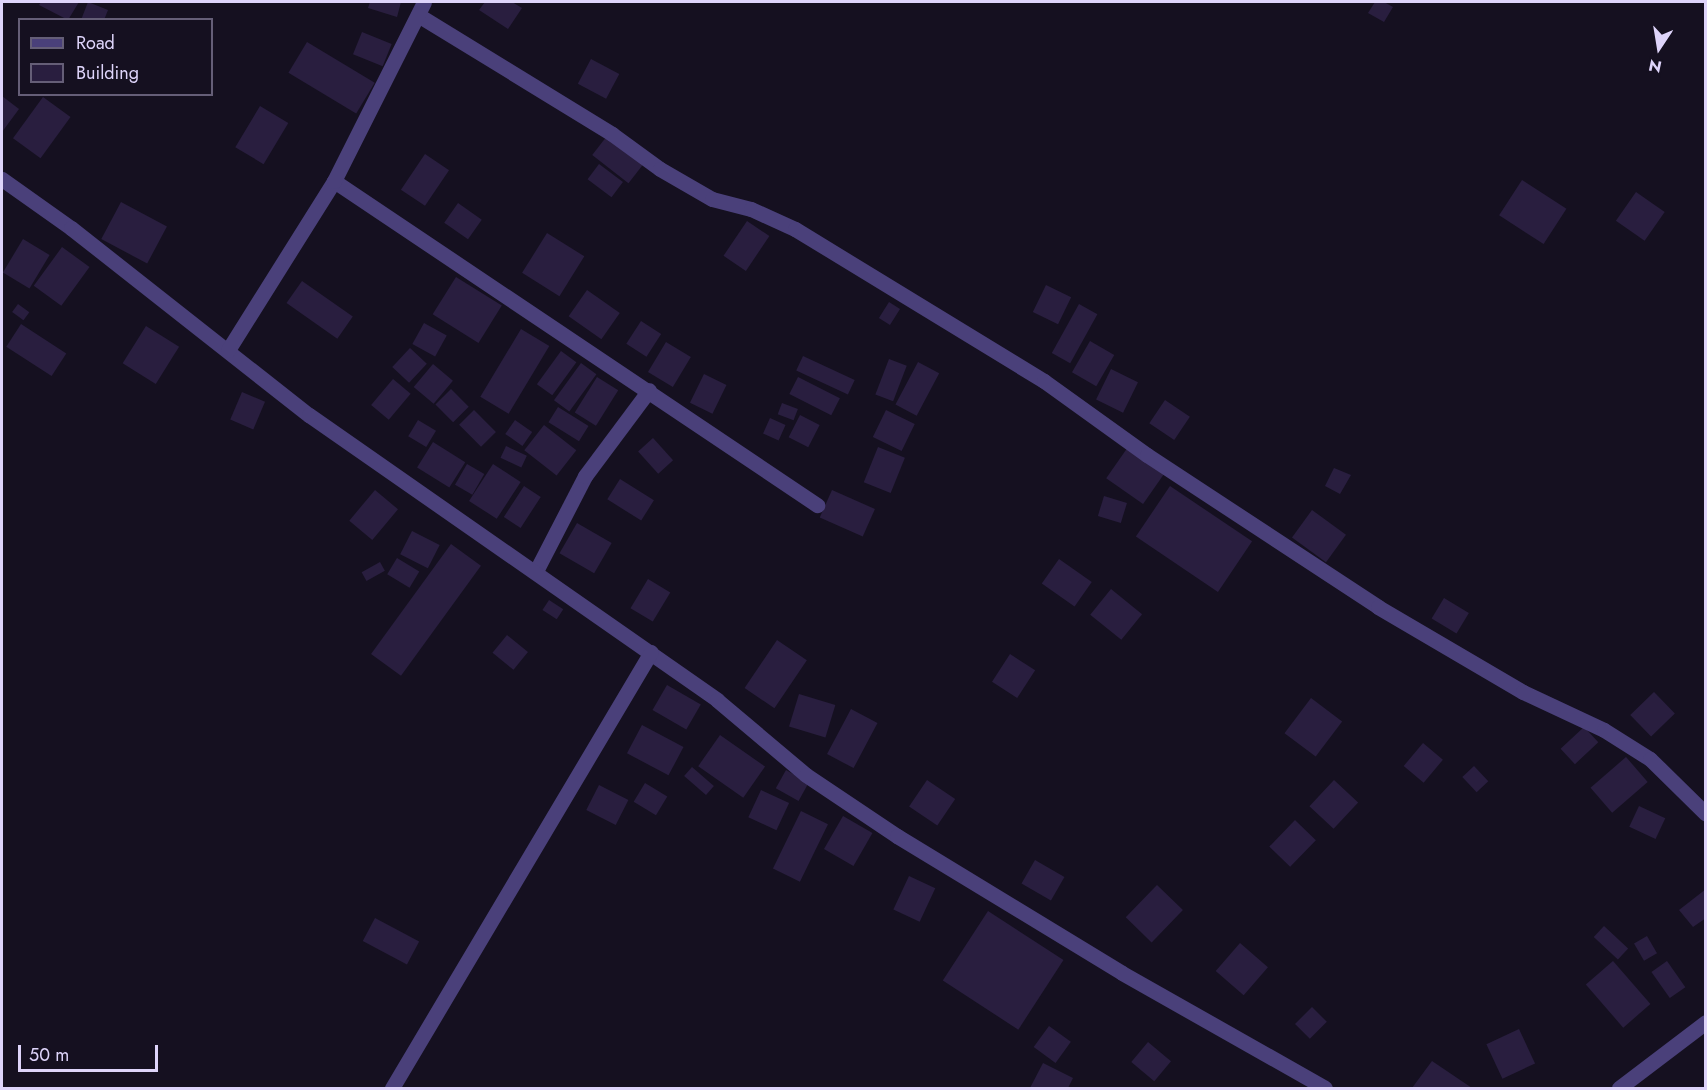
<!DOCTYPE html>
<html>
<head>
<meta charset="utf-8">
<style>
	body { margin:0 }
	#map { position:relative; width:1707px; height:1090px; overflow:hidden; background:#151020; font-family:Jost,sans-serif }
	div>[style] { position:absolute }
	[style*='--x'] { left:calc(var(--x)*1px); top:calc(var(--y)*1px); width:calc(var(--w)*1px); rotate:calc(var(--a)*1deg) }
	.building>* { inset:0; background:#291e3f; transform-origin:0 0 }
	.minor>* { height:15px; margin:-7.5px; padding:0 7.5px; transform-origin:7.5px; border-radius:7.5px; background:#4a407a }
	.tertiary>* { height:15px; margin:-7.5px; padding:0 7.5px; transform-origin:7.5px; border-radius:7.5px; background:#4a407a }
	span { translate:-50% -50%; white-space:nowrap; text-align:center; line-height:1.15; -webkit-text-stroke:6px #151020; paint-order:stroke }
	.frame { position:absolute; inset:0; border:3px solid #ded4fa; pointer-events:none }
	.legend { position:absolute; left:18px; top:18px; width:195px; height:78px; box-sizing:border-box; background:#151020; border:2px solid #655e77; margin:0; padding:8px 10px; list-style:none; font-size:18px; color:#ded4fa }
	.legend li { display:flex; align-items:center; gap:12px; height:30px }
	.legend b { width:30px; border:2px solid #655e77 }
	.north { position:absolute; left:1629px; top:18px; width:60px; height:60px; -webkit-text-stroke:4px #151020; paint-order:stroke; rotate:192deg; font-size:16px; font-weight:700; line-height:24px; text-align:center; color:#ded4fa }
	.north::after { content:''; display:block; margin:auto; width:21px; height:27px; background:#ded4fa; clip-path:polygon(50% 0,100% 100%,50% 72%,0 100%) }
	.scale { position:absolute; left:18px; top:1045px; width:140px; height:27px; box-sizing:border-box; border:3px solid #ded4fa; border-top:0; padding-left:8px; font-size:18px; line-height:21px; white-space:nowrap; color:#ded4fa; -webkit-text-stroke:4px #151020; paint-order:stroke }
</style>
</head>
<body>
<div id="map">
	<div class="building">
		<div style="clip-path:polygon(41px 2px,79px 2px,68px 20px,39px 5px)"></div>
		<div style="clip-path:polygon(88px 2px,108px 10px,104px 20px,81px 20px)"></div>
		<div style="clip-path:polygon(370px 2px,401px 2px,397px 17px,368px 8px)"></div>
		<div style="clip-path:polygon(485px 2px,512px 2px,522px 8px,508px 29px,479px 10px)"></div>
		<div style="clip-path:polygon(1375px 2px,1384px 2px,1393px 7px,1384px 22px,1368px 13px)"></div>
		<div style="left:362px;top:32px;width:32px;height:24px;rotate:22deg"></div>
		<div style="left:307px;top:42px;width:79px;height:36px;rotate:31deg"></div>
		<div style="left:591px;top:59px;width:32px;height:28px;rotate:28deg"></div>
		<div style="clip-path:polygon(2px 96px,19px 109px,2px 132px)"></div>
		<div style="left:43px;top:97px;width:34px;height:51px;rotate:36deg"></div>
		<div style="left:260px;top:106px;width:33px;height:48px;rotate:31deg"></div>
		<div style="left:607px;top:136px;width:46px;height:24px;rotate:38deg"></div>
		<div style="left:425px;top:154px;width:29px;height:43px;rotate:34deg"></div>
		<div style="left:599px;top:164px;width:30px;height:19px;rotate:37deg"></div>
		<div style="left:1522px;top:180px;width:53px;height:42px;rotate:33deg"></div>
		<div style="left:1636px;top:192px;width:35px;height:35px;rotate:35deg"></div>
		<div style="left:121px;top:202px;width:52px;height:42px;rotate:28deg"></div>
		<div style="left:458px;top:203px;width:29px;height:24px;rotate:35deg"></div>
		<div style="left:747px;top:221px;width:27px;height:42px;rotate:34deg"></div>
		<div style="left:547px;top:233px;width:44px;height:47px;rotate:32deg"></div>
		<div style="left:23px;top:239px;width:31px;height:39px;rotate:31deg"></div>
		<div style="left:62px;top:247px;width:34px;height:48px;rotate:36deg"></div>
		<div style="left:456px;top:277px;width:54px;height:44px;rotate:32deg"></div>
		<div style="left:302px;top:281px;width:62px;height:27px;rotate:35deg"></div>
		<div style="left:1046px;top:285px;width:28px;height:30px;rotate:26deg"></div>
		<div style="left:587px;top:290px;width:40px;height:32px;rotate:35deg"></div>
		<div style="left:889px;top:302px;width:13px;height:19px;rotate:32deg"></div>
		<div style="left:18px;top:304px;width:14px;height:10px;rotate:36deg"></div>
		<div style="left:1079px;top:304px;width:21px;height:56px;rotate:29deg"></div>
		<div style="left:641px;top:321px;width:24px;height:27px;rotate:33deg"></div>
		<div style="left:424px;top:323px;width:26px;height:24px;rotate:29deg"></div>
		<div style="left:21px;top:324px;width:54px;height:27px;rotate:33deg"></div>
		<div style="left:146px;top:326px;width:39px;height:44px;rotate:32deg"></div>
		<div style="left:521px;top:329px;width:33px;height:79px;rotate:31deg"></div>
		<div style="left:1090px;top:341px;width:28px;height:36px;rotate:30deg"></div>
		<div style="left:666px;top:342px;width:29px;height:35px;rotate:31deg"></div>
		<div style="left:410px;top:348px;width:23px;height:26px;rotate:43deg"></div>
		<div style="left:561px;top:351px;width:19px;height:41px;rotate:36deg"></div>
		<div style="left:803px;top:356px;width:57px;height:16px;rotate:25deg"></div>
		<div style="left:889px;top:359px;width:19px;height:38px;rotate:21deg"></div>
		<div style="left:918px;top:362px;width:24px;height:48px;rotate:28deg"></div>
		<div style="left:581px;top:363px;width:19px;height:46px;rotate:36deg"></div>
		<div style="left:433px;top:364px;width:26px;height:30px;rotate:40deg"></div>
		<div style="left:1111px;top:369px;width:30px;height:34px;rotate:26deg"></div>
		<div style="left:704px;top:374px;width:25px;height:32px;rotate:26deg"></div>
		<div style="left:597px;top:377px;width:25px;height:42px;rotate:32deg"></div>
		<div style="left:798px;top:377px;width:47px;height:19px;rotate:27deg"></div>
		<div style="left:393px;top:379px;width:23px;height:34px;rotate:40deg"></div>
		<div style="left:451px;top:389px;width:25px;height:22px;rotate:45deg"></div>
		<div style="left:242px;top:392px;width:25px;height:30px;rotate:23deg"></div>
		<div style="left:1165px;top:400px;width:30px;height:28px;rotate:34deg"></div>
		<div style="left:782px;top:403px;width:17px;height:12px;rotate:21deg"></div>
		<div style="left:558px;top:407px;width:36px;height:18px;rotate:32deg"></div>
		<div style="left:474px;top:410px;width:31px;height:21px;rotate:45deg"></div>
		<div style="left:886px;top:410px;width:32px;height:30px;rotate:26deg"></div>
		<div style="left:800px;top:415px;width:22px;height:25px;rotate:27deg"></div>
		<div style="left:770px;top:418px;width:17px;height:17px;rotate:24deg"></div>
		<div style="left:418px;top:420px;width:21px;height:19px;rotate:31deg"></div>
		<div style="left:515px;top:420px;width:21px;height:17px;rotate:35deg"></div>
		<div style="left:544px;top:425px;width:41px;height:32px;rotate:38deg"></div>
		<div style="left:653px;top:438px;width:30px;height:20px;rotate:48deg"></div>
		<div style="left:433px;top:442px;width:38px;height:30px;rotate:32deg"></div>
		<div style="left:506px;top:446px;width:23px;height:13px;rotate:25deg"></div>
		<div style="left:878px;top:447px;width:29px;height:38px;rotate:22deg"></div>
		<div style="left:1128px;top:447px;width:45px;height:38px;rotate:35deg"></div>
		<div style="left:467px;top:464px;width:20px;height:24px;rotate:30deg"></div>
		<div style="left:493px;top:464px;width:33px;height:44px;rotate:33deg"></div>
		<div style="clip-path:polygon(1334px 468px,1351px 475px,1340px 494px,1325px 486px)"></div>
		<div style="left:620px;top:479px;width:40px;height:24px;rotate:32deg"></div>
		<div style="left:524px;top:486px;width:20px;height:37px;rotate:33deg"></div>
		<div style="left:1170px;top:486px;width:99px;height:61px;rotate:34deg"></div>
		<div style="left:375px;top:490px;width:30px;height:40px;rotate:40deg"></div>
		<div style="left:832px;top:490px;width:47px;height:30px;rotate:24deg"></div>
		<div style="left:1104px;top:496px;width:24px;height:21px;rotate:17deg"></div>
		<div style="left:1312px;top:510px;width:42px;height:34px;rotate:36deg"></div>
		<div style="left:577px;top:523px;width:40px;height:35px;rotate:30deg"></div>
		<div style="left:412px;top:531px;width:31px;height:26px;rotate:27deg"></div>
		<div style="left:451px;top:544px;width:37px;height:136px;rotate:36deg"></div>
		<div style="left:397px;top:558px;width:26px;height:19px;rotate:31deg"></div>
		<div style="left:1059px;top:559px;width:40px;height:30px;rotate:35deg"></div>
		<div style="left:380px;top:562px;width:10px;height:21px;rotate:61deg"></div>
		<div style="left:648px;top:579px;width:26px;height:34px;rotate:31deg"></div>
		<div style="left:1111px;top:589px;width:40px;height:33px;rotate:39deg"></div>
		<div style="left:1444px;top:598px;width:29px;height:24px;rotate:31deg"></div>
		<div style="left:549px;top:600px;width:17px;height:12px;rotate:33deg"></div>
		<div style="left:507px;top:635px;width:27px;height:23px;rotate:39deg"></div>
		<div style="left:777px;top:640px;width:36px;height:58px;rotate:34deg"></div>
		<div style="left:1010px;top:654px;width:30px;height:33px;rotate:33deg"></div>
		<div style="left:667px;top:685px;width:39px;height:29px;rotate:30deg"></div>
		<div style="left:1654px;top:692px;width:30px;height:33px;rotate:46deg"></div>
		<div style="left:799px;top:694px;width:38px;height:34px;rotate:17deg"></div>
		<div style="left:1311px;top:698px;width:39px;height:44px;rotate:37deg"></div>
		<div style="left:851px;top:709px;width:30px;height:51px;rotate:28deg"></div>
		<div style="left:642px;top:725px;width:47px;height:32px;rotate:28deg"></div>
		<div style="left:1584px;top:727px;width:21px;height:32px;rotate:47deg"></div>
		<div style="left:720px;top:735px;width:55px;height:38px;rotate:35deg"></div>
		<div style="left:1423px;top:743px;width:26px;height:30px;rotate:40deg"></div>
		<div style="left:1626px;top:757px;width:33px;height:47px;rotate:49deg"></div>
		<div style="left:1474px;top:766px;width:21px;height:16px;rotate:47deg"></div>
		<div style="left:692px;top:767px;width:29px;height:12px;rotate:41deg"></div>
		<div style="left:786px;top:770px;width:26px;height:21px;rotate:29deg"></div>
		<div style="left:927px;top:780px;width:34px;height:32px;rotate:34deg"></div>
		<div style="left:1334px;top:780px;width:33px;height:36px;rotate:43deg"></div>
		<div style="left:645px;top:783px;width:26px;height:22px;rotate:31deg"></div>
		<div style="left:599px;top:785px;width:33px;height:28px;rotate:27deg"></div>
		<div style="left:761px;top:790px;width:31px;height:30px;rotate:25deg"></div>
		<div style="left:1639px;top:806px;width:29px;height:23px;rotate:25deg"></div>
		<div style="left:801px;top:811px;width:30px;height:64px;rotate:26deg"></div>
		<div style="left:843px;top:816px;width:34px;height:38px;rotate:30deg"></div>
		<div style="left:1295px;top:820px;width:29px;height:37px;rotate:44deg"></div>
		<div style="left:1035px;top:860px;width:34px;height:27px;rotate:30deg"></div>
		<div style="left:909px;top:876px;width:29px;height:37px;rotate:25deg"></div>
		<div style="left:1157px;top:885px;width:36px;height:45px;rotate:44deg"></div>
		<div style="clip-path:polygon(1706px 889px,1706px 918px,1693px 927px,1679px 910px)"></div>
		<div style="left:988px;top:911px;width:90px;height:83px;rotate:33deg"></div>
		<div style="left:375px;top:918px;width:50px;height:26px;rotate:28deg"></div>
		<div style="left:1604px;top:926px;width:33px;height:15px;rotate:43deg"></div>
		<div style="left:1647px;top:936px;width:20px;height:15px;rotate:60deg"></div>
		<div style="left:1240px;top:943px;width:37px;height:37px;rotate:41deg"></div>
		<div style="left:1613px;top:961px;width:57px;height:36px;rotate:49deg"></div>
		<div style="left:1667px;top:961px;width:32px;height:19px;rotate:55deg"></div>
		<div style="left:1312px;top:1007px;width:21px;height:24px;rotate:45deg"></div>
		<div style="left:1049px;top:1026px;width:27px;height:26px;rotate:36deg"></div>
		<div style="left:1519px;top:1029px;width:38px;height:36px;rotate:65deg"></div>
		<div style="left:1148px;top:1042px;width:30px;height:26px;rotate:40deg"></div>
		<div style="clip-path:polygon(1432px 1061px,1472px 1088px,1412px 1088px)"></div>
		<div style="clip-path:polygon(1043px 1063px,1073px 1078px,1068px 1088px,1030px 1088px)"></div>
	</div>
	<div class="minor">
		<div style="--x:418;--y:15;--w:228;--a:31.5"></div>
		<div style="--x:612;--y:134;--w:59;--a:36.1"></div>
		<div style="--x:660;--y:169;--w:60;--a:30"></div>
		<div style="--x:712;--y:199;--w:40;--a:14.4"></div>
		<div style="--x:751;--y:209;--w:48;--a:24.4"></div>
		<div style="--x:795;--y:229;--w:292;--a:31.4"></div>
		<div style="--x:1044;--y:381;--w:127;--a:35.7"></div>
		<div style="--x:1147;--y:455;--w:277;--a:33.3"></div>
		<div style="--x:1378;--y:607;--w:168;--a:30.4"></div>
		<div style="--x:1523;--y:692;--w:89;--a:25.1"></div>
		<div style="--x:1604;--y:730;--w:54;--a:32.2"></div>
		<div style="--x:1650;--y:759;--w:78;--a:44.5"></div>
		<div style="--x:334;--y:181;--w:582;--a:33.85"></div>
		<div style="--x:536;--y:571;--w:107;--a:-62.7"></div>
		<div style="--x:585;--y:476;--w:107;--a:-53.3"></div>
	</div>
	<div class="tertiary">
		<div style="--x:2;--y:179;--w:85;--a:35.4"></div>
		<div style="--x:71;--y:228;--w:303;--a:38.2"></div>
		<div style="--x:309;--y:415;--w:498;--a:34.9"></div>
		<div style="--x:717;--y:700;--w:116;--a:40.1"></div>
		<div style="--x:806;--y:775;--w:110;--a:33.8"></div>
		<div style="--x:897;--y:836;--w:263;--a:31.3"></div>
		<div style="--x:1122;--y:973;--w:233;--a:29.5"></div>
		<div style="--x:228;--y:350;--w:199;--a:-57.9"></div>
		<div style="--x:334;--y:181;--w:200;--a:-63.3"></div>
		<div style="--x:392;--y:1088;--w:507;--a:-59.29"></div>
		<div style="--x:1619;--y:1088;--w:109;--a:-37.2"></div>
	</div>
	<div class="frame"></div>
	<ul class="legend">
	<li><b style="height:8px;background:#4a407a"></b>Road</li>
	<li><b style="height:16px;background:#291e3f"></b>Building</li>
	</ul>
	<div class="north">N</div>
	<div class="scale">50 m</div>
</div>
</body>
</html>
